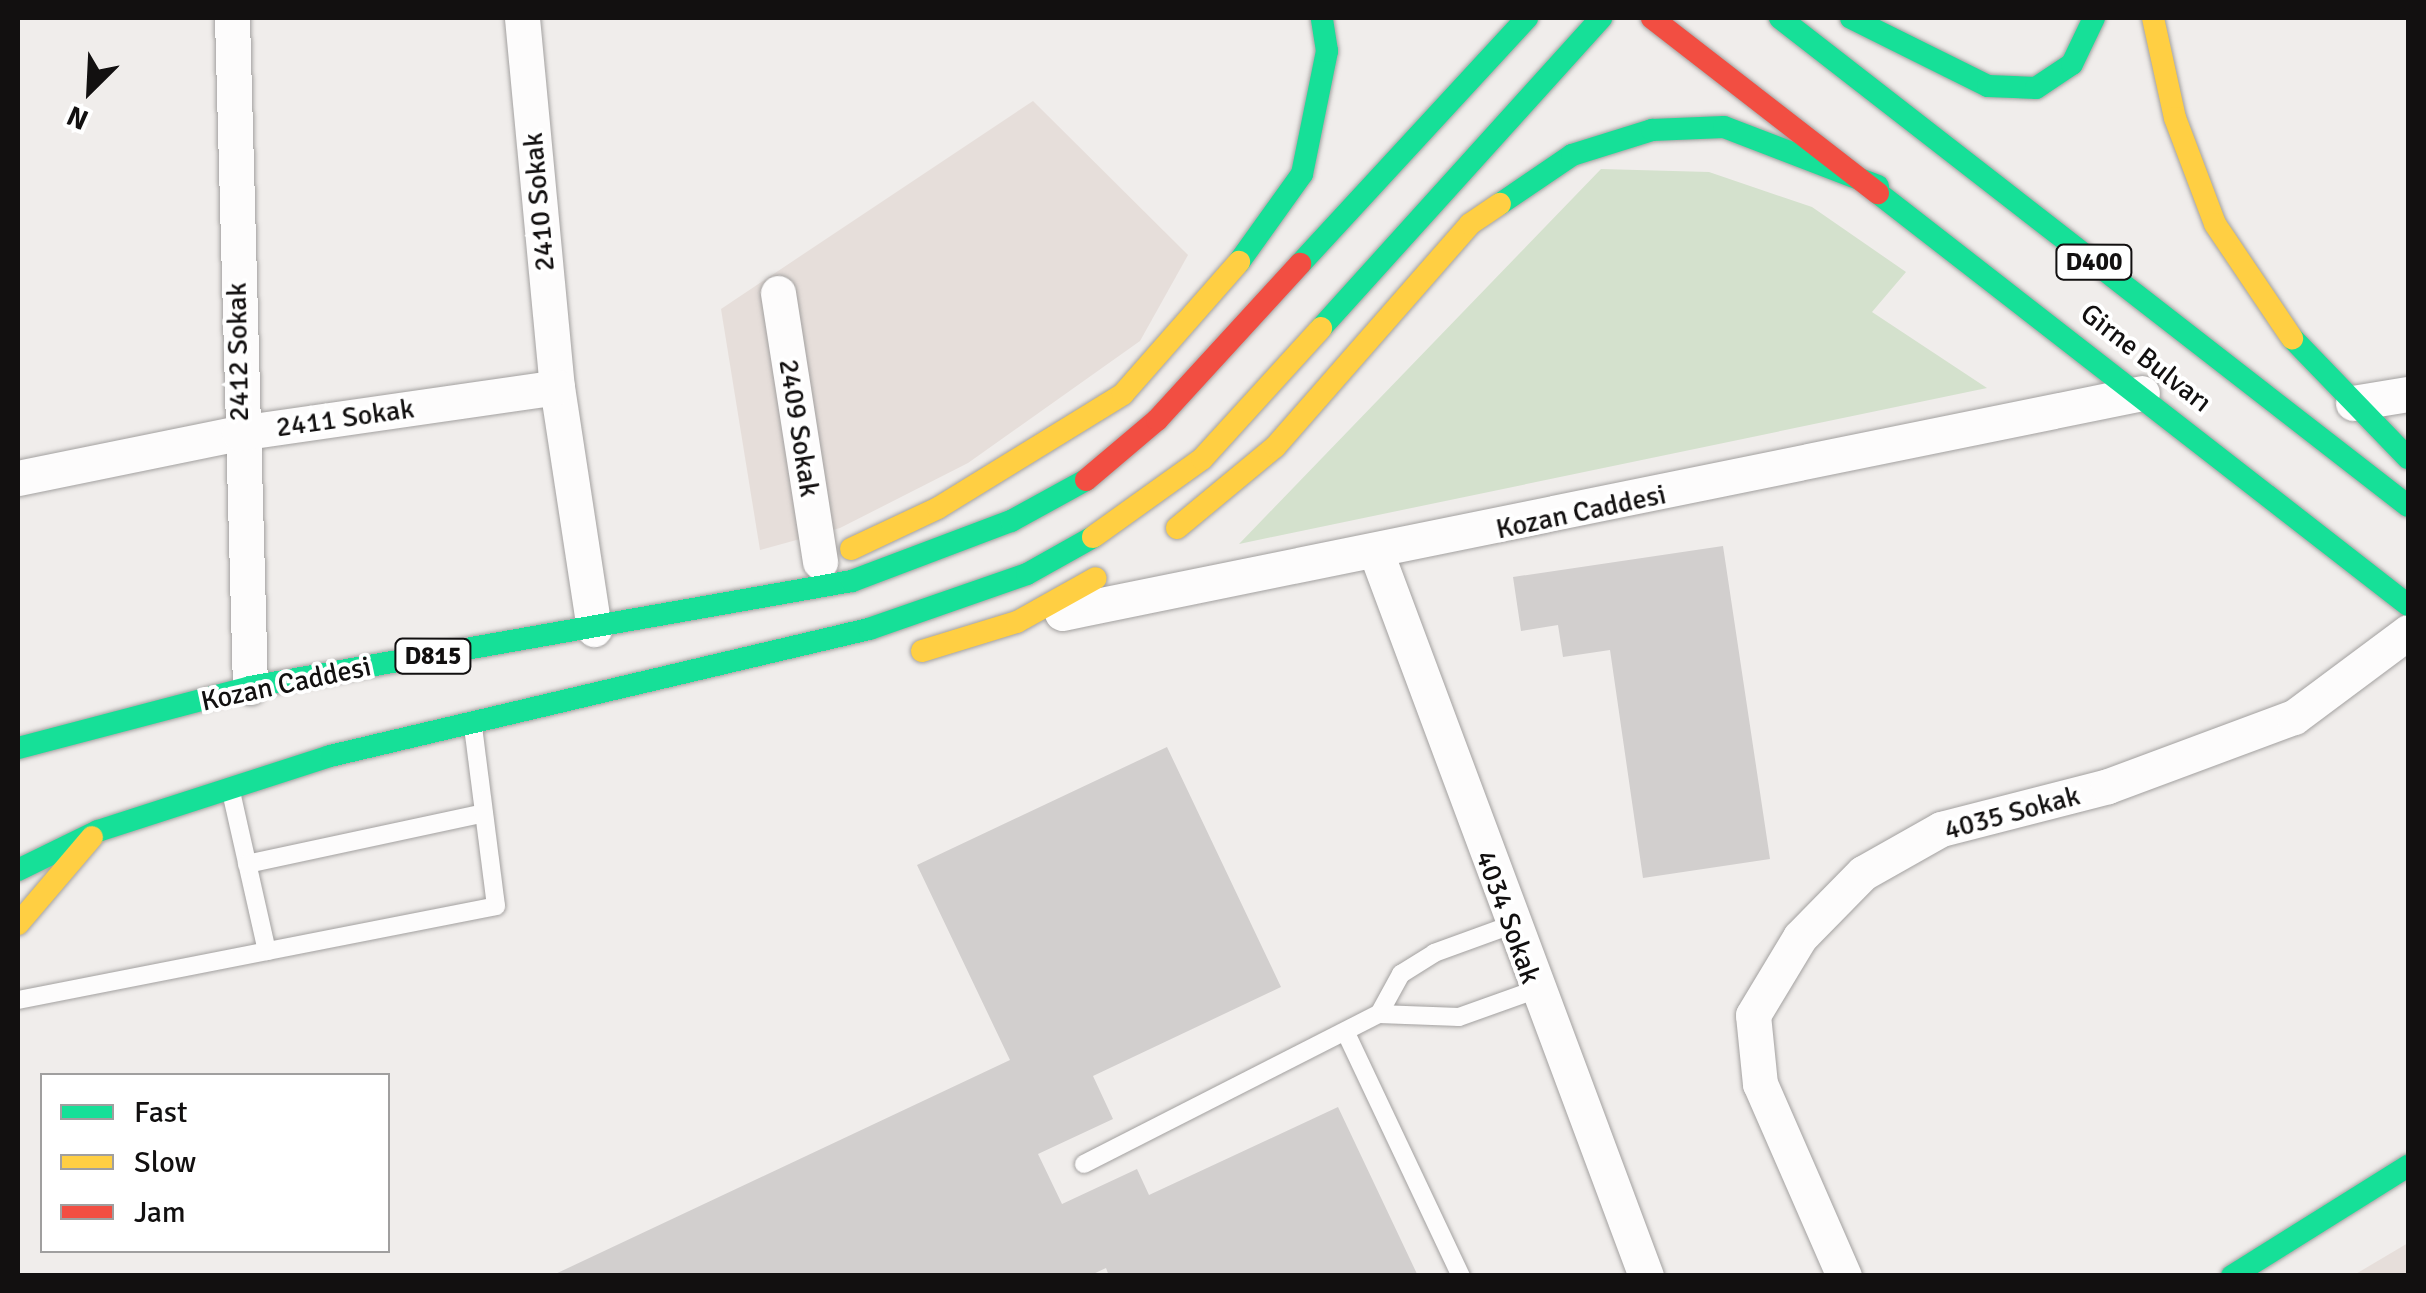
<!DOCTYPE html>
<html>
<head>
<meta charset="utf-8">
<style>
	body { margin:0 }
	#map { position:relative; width:2426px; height:1293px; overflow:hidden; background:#f0edeb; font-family:Signika,sans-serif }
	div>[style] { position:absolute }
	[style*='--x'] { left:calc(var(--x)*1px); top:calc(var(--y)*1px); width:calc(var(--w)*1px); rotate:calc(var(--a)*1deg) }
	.built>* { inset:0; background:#e6deda }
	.green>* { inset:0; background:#d4e1cd }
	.building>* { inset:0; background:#d2cfce }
	.roads { filter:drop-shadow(0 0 2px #a3a1a0) drop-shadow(0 0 2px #a3a1a0) }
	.lane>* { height:18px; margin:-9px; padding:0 9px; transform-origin:9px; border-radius:9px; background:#fdfcfc }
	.street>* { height:35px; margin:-17.5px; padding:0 17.5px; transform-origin:17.5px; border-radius:17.5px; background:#fdfcfc }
	.fast>* { height:22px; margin:-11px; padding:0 11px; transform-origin:11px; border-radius:11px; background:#16e098 }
	.slow>* { height:22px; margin:-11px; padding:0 11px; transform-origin:11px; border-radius:11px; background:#ffcf43 }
	.jam>* { height:22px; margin:-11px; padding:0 11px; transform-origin:11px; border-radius:11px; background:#f24e42 }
	span { translate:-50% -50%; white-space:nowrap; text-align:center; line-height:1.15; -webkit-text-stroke:8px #fff; paint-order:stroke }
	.shield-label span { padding:2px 8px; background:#fff; border:2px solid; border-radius:8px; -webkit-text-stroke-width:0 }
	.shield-label { font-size:25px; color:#121010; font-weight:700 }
	.street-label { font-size:28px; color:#121010 }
	.frame { position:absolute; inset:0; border:20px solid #121010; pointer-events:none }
	.legend { position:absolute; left:40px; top:1073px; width:350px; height:180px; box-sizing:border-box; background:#fff; border:2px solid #a09f9f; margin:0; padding:12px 18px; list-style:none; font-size:30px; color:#121010 }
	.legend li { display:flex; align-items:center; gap:20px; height:50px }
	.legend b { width:50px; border:2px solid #a09f9f }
	.north { position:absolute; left:40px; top:40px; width:100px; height:100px; -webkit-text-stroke:8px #fff; paint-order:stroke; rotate:204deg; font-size:28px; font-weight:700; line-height:40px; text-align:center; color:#121010 }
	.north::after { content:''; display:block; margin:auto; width:35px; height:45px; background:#121010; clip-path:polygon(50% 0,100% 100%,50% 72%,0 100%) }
</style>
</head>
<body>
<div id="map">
	<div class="built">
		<div style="clip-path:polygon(1033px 101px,1188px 255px,1140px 341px,968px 463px,840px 528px,760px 550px,721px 309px)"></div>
		<div style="clip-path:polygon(2408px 1243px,2408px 1275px,2354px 1275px)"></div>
	</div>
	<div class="green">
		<div style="clip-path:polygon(1601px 169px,1709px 172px,1812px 207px,1906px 272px,1872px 312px,1987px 388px,1239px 544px)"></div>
	</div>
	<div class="building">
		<div style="clip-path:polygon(1723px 546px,1770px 859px,1643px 878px,1610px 650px,1563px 657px,1558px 625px,1521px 631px,1513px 577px)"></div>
		<div style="clip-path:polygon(1167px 747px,1281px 987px,1093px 1076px,1113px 1119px,1038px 1154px,1062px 1204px,1137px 1169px,1149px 1195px,1338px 1107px,1418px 1276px,1109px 1276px,1106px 1268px,1089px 1276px,551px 1276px,1010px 1060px,917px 865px)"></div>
	</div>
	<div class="roads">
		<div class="lane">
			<div style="--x:232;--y:796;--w:159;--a:77.3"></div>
			<div style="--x:247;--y:864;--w:242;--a:-12.1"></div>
			<div style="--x:18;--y:1000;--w:487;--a:-11.1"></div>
			<div style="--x:496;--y:906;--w:181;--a:-97.3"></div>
			<div style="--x:1379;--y:1014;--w:80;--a:2.1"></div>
			<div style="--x:1459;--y:1017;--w:81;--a:-19.6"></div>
			<div style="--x:1346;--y:1033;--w:269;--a:64.7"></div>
			<div style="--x:1084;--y:1164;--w:331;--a:-27"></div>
			<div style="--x:1379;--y:1014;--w:46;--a:-61.2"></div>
			<div style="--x:1401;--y:974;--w:39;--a:-32"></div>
			<div style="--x:1434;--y:953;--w:82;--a:-20"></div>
		</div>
		<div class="street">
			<div style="--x:232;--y:18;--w:669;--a:88.46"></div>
			<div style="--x:522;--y:18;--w:371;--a:84.6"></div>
			<div style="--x:557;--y:387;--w:245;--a:81.3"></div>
			<div style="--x:778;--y:293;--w:272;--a:81.1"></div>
			<div style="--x:2353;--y:403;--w:56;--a:-9.3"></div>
			<div style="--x:18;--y:478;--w:226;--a:-11.5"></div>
			<div style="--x:239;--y:433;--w:321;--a:-8.2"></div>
			<div style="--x:1377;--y:555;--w:770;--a:69.54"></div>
			<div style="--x:1062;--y:613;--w:1102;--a:-11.51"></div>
			<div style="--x:1844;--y:1276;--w:210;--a:-113.6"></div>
			<div style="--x:1760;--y:1084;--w:69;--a:-95.8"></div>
			<div style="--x:1753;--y:1015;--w:91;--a:-58.9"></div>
			<div style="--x:1800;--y:937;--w:90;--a:-45.5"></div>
			<div style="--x:1863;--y:873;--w:90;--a:-29.4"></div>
			<div style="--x:1941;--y:829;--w:172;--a:-14.4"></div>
			<div style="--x:2108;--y:786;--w:198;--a:-20.4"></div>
			<div style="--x:2294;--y:717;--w:142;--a:-36.7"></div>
		</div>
		<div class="fast">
			<div style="--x:1780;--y:18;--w:795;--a:37.85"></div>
			<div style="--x:1851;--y:18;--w:153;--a:26.4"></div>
			<div style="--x:1988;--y:86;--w:48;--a:2.4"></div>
			<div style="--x:2036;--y:88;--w:43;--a:-33.7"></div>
			<div style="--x:2072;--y:64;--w:51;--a:-64.4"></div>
			<div style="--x:1878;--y:193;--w:671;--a:37.86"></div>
			<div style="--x:1500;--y:204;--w:87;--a:-34.2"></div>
			<div style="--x:1572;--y:155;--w:84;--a:-17.4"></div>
			<div style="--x:1652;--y:130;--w:72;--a:-2.4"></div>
			<div style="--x:1724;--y:127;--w:165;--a:21"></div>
			<div style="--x:1239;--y:262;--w:108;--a:-54.4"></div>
			<div style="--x:1302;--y:174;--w:126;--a:-78.5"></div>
			<div style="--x:1327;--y:51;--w:33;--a:-99"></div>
			<div style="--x:1300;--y:264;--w:335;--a:-47.3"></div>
			<div style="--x:1321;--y:328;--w:418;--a:-47.9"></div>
			<div style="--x:2292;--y:338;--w:167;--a:46"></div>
			<div style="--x:18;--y:748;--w:240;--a:-14.7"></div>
			<div style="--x:250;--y:687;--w:611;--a:-9.99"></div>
			<div style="--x:852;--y:581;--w:170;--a:-20.7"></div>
			<div style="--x:1011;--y:521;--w:85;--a:-28.7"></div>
			<div style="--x:18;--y:870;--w:89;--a:-26"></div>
			<div style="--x:98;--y:831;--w:244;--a:-17.9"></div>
			<div style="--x:330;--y:756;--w:554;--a:-13.26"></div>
			<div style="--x:869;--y:629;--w:167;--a:-19.2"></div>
			<div style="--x:1027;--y:574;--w:76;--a:-29.3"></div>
			<div style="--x:2232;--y:1276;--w:208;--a:-32"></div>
		</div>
		<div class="slow">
			<div style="--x:2153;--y:18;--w:102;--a:77.6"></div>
			<div style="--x:2175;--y:118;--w:113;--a:69.3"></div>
			<div style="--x:2215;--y:224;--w:138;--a:56"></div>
			<div style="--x:1177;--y:528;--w:127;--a:-39.6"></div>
			<div style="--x:1275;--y:447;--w:296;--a:-48.8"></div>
			<div style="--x:1470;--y:224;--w:36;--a:-34"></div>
			<div style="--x:1093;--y:537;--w:134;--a:-35.6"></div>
			<div style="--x:1202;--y:459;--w:177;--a:-47.7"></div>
			<div style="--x:851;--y:549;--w:96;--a:-25.2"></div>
			<div style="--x:938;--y:508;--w:217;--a:-31.6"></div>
			<div style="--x:1123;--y:394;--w:176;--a:-48.7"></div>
			<div style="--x:922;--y:651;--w:99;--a:-17"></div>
			<div style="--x:1017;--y:622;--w:90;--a:-29.1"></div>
			<div style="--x:18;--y:924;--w:114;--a:-49.6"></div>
		</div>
		<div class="jam">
			<div style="--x:1652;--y:18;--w:286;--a:37.8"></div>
			<div style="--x:1086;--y:480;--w:93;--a:-40.2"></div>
			<div style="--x:1157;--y:420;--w:212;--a:-47.5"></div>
		</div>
	</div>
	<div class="shield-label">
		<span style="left:2094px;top:262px">D400</span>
		<span style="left:433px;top:656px">D815</span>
	</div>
	<div class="street-label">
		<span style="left:539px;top:202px;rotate:-95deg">2410 Sokak</span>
		<span style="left:238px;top:352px;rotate:-91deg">2412 Sokak</span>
		<span style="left:2146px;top:358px;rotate:38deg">Girne Bulvarı</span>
		<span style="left:345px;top:418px;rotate:-8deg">2411 Sokak</span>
		<span style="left:799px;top:428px;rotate:81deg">2409 Sokak</span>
		<span style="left:1581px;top:512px;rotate:-12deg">Kozan Caddesi</span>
		<span style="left:286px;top:684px;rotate:-12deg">Kozan Caddesi</span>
		<span style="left:2012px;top:813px;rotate:-15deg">4035 Sokak</span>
		<span style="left:1508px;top:917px;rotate:70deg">4034 Sokak</span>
	</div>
	<div class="frame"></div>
	<ul class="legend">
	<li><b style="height:12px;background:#16e098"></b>Fast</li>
	<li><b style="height:12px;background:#ffcf43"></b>Slow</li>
	<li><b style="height:12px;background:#f24e42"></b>Jam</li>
	</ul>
	<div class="north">N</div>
</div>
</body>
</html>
